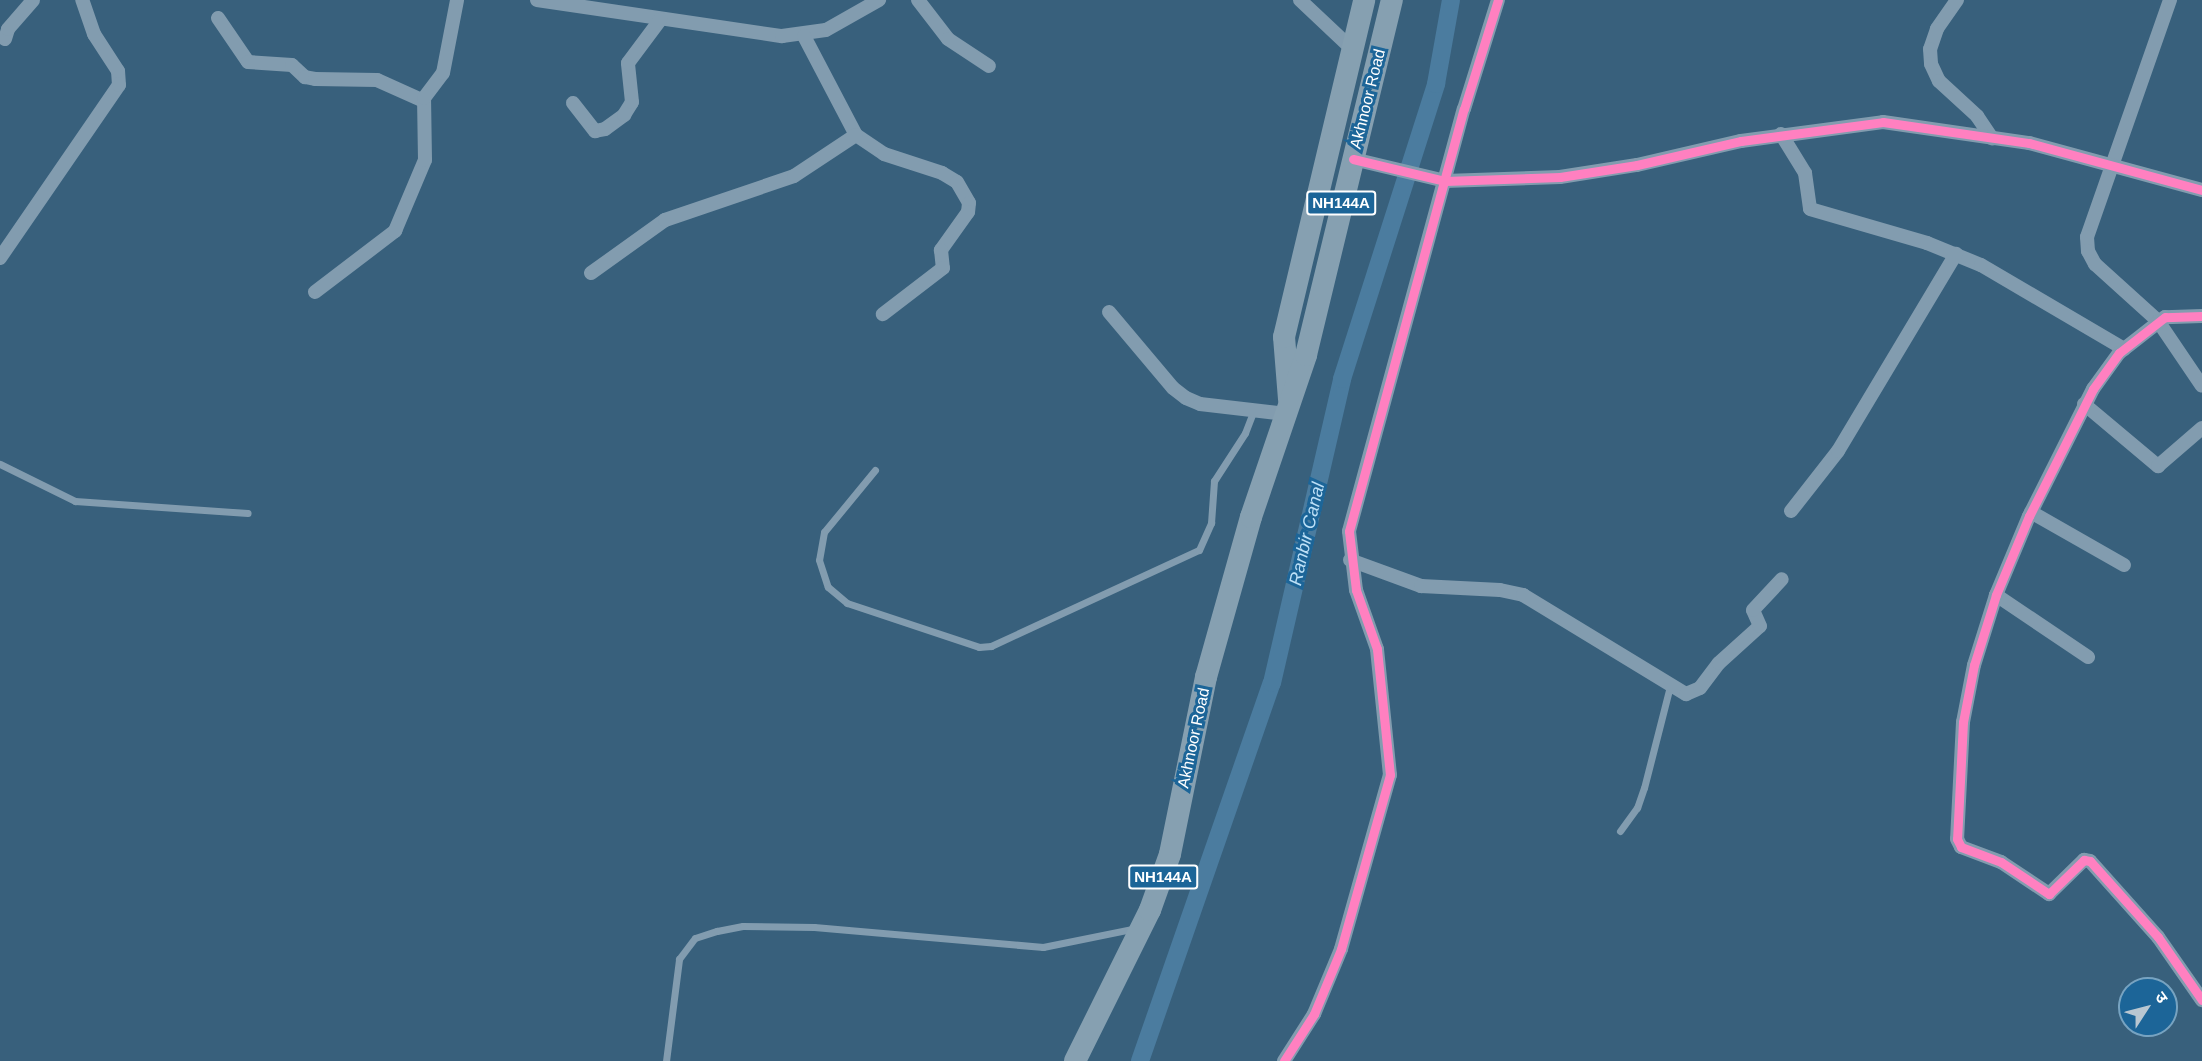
<!DOCTYPE html>
<html>
<head>
<meta charset="utf-8">
<style>
	body { margin:0 }
	#map { position:relative; width:2202px; height:1061px; overflow:hidden; background:#38607c; font-family:Helvetica,"Noto Sans Devanagari",sans-serif }
	div>[style] { position:absolute }
	[style*='--x'] { left:calc(var(--x)*1px); top:calc(var(--y)*1px); width:calc(var(--w)*1px); rotate:calc(var(--a)*1deg) }
	.canal>* { height:18px; margin:-9px; padding:0 9px; transform-origin:9px; border-radius:9px; background:#4b7c9f }
	.service>* { height:7px; margin:-3.5px; padding:0 3.5px; transform-origin:3.5px; border-radius:3.5px; background:#829caf }
	.minor>* { height:14px; margin:-7px; padding:0 7px; transform-origin:7px; border-radius:7px; background:#829caf }
	.trunk>* { height:22px; margin:-11px; padding:0 11px; transform-origin:11px; border-radius:11px; background:#86a0b1 }
	.cycleway>* { height:9px; margin:-4.5px; padding:0 4.5px; transform-origin:4.5px; border-radius:4.5px; background:#ff80c0 }
	span { translate:-50% -50%; white-space:nowrap; text-align:center; line-height:1.15; -webkit-text-stroke:6px #1c6598; paint-order:stroke }
	.shield-label span { padding:2px 4px; background:#1c6598; border:2px solid; border-radius:4px; -webkit-text-stroke-width:0 }
	.shield-label { font-size:15px; color:#fff; font-weight:700 }
	.street-label { font-size:16px; color:#fff }
	.water-label { font-size:18px; color:#bde0f7; font-style:italic }
	.north { position:absolute; left:2118px; top:977px; width:60px; height:60px; box-sizing:border-box; background:#1c6598; border:2px solid #77a3c1; border-radius:50%; rotate:54deg; font-size:16px; font-weight:700; line-height:24px; text-align:center; color:#fff }
	.north::after { content:''; display:block; margin:auto; width:21px; height:27px; background:#b9c7d1; clip-path:polygon(50% 0,100% 100%,50% 72%,0 100%) }
</style>
</head>
<body>
<div id="map">
	<div class="canal">
		<div style="--x:1140;--y:1061;--w:400;--a:-70.8"></div>
		<div style="--x:1272;--y:683;--w:312;--a:-77"></div>
		<div style="--x:1342;--y:379;--w:310;--a:-72.3"></div>
		<div style="--x:1436;--y:84;--w:85;--a:-79.9"></div>
	</div>
	<div class="service">
		<div style="--x:0;--y:464;--w:84;--a:26.3"></div>
		<div style="--x:75;--y:501;--w:173;--a:4"></div>
		<div style="--x:875;--y:470;--w:80;--a:129.4"></div>
		<div style="--x:824;--y:532;--w:28;--a:100"></div>
		<div style="--x:819;--y:560;--w:28;--a:72"></div>
		<div style="--x:828;--y:587;--w:25;--a:40"></div>
		<div style="--x:847;--y:603;--w:139;--a:18.4"></div>
		<div style="--x:979;--y:647;--w:12;--a:-5"></div>
		<div style="--x:991;--y:646;--w:229;--a:-24.8"></div>
		<div style="--x:1199;--y:550;--w:30;--a:-66"></div>
		<div style="--x:1211;--y:523;--w:42;--a:-85.9"></div>
		<div style="--x:1214;--y:481;--w:57;--a:-57.1"></div>
		<div style="--x:1245;--y:433;--w:25;--a:-69"></div>
		<div style="--x:1620;--y:831;--w:29;--a:-54"></div>
		<div style="--x:1637;--y:808;--w:21;--a:-71"></div>
		<div style="--x:1644;--y:788;--w:105;--a:-75.7"></div>
		<div style="--x:666;--y:1061;--w:103;--a:-82.7"></div>
		<div style="--x:679;--y:959;--w:26;--a:-53"></div>
		<div style="--x:695;--y:938;--w:23;--a:-18"></div>
		<div style="--x:717;--y:931;--w:26;--a:-11"></div>
		<div style="--x:743;--y:926;--w:71;--a:0.8"></div>
		<div style="--x:814;--y:927;--w:230;--a:5"></div>
		<div style="--x:1043;--y:947;--w:95;--a:-11.5"></div>
	</div>
	<div class="minor">
		<div style="--x:537;--y:0;--w:248;--a:8.4"></div>
		<div style="--x:782;--y:36;--w:44;--a:-7.8"></div>
		<div style="--x:826;--y:30;--w:61;--a:-29.5"></div>
		<div style="--x:918;--y:0;--w:49;--a:52.4"></div>
		<div style="--x:948;--y:39;--w:49;--a:33.4"></div>
		<div style="--x:1300;--y:0;--w:71;--a:43.3"></div>
		<div style="--x:1957;--y:0;--w:35;--a:125"></div>
		<div style="--x:1937;--y:29;--w:21;--a:109"></div>
		<div style="--x:1930;--y:49;--w:15;--a:86"></div>
		<div style="--x:1931;--y:64;--w:19;--a:65"></div>
		<div style="--x:1939;--y:81;--w:52;--a:42.6"></div>
		<div style="--x:1977;--y:116;--w:27;--a:56"></div>
		<div style="--x:2170;--y:0;--w:251;--a:109.3"></div>
		<div style="--x:2087;--y:237;--w:14;--a:86"></div>
		<div style="--x:2088;--y:251;--w:15;--a:62"></div>
		<div style="--x:2095;--y:264;--w:85;--a:42.1"></div>
		<div style="--x:2158;--y:321;--w:78;--a:55.9"></div>
		<div style="--x:218;--y:18;--w:53;--a:55.7"></div>
		<div style="--x:248;--y:62;--w:44;--a:3.9"></div>
		<div style="--x:292;--y:65;--w:18;--a:43"></div>
		<div style="--x:305;--y:77;--w:10;--a:11"></div>
		<div style="--x:315;--y:79;--w:62;--a:0.9"></div>
		<div style="--x:377;--y:80;--w:51;--a:24.1"></div>
		<div style="--x:804;--y:36;--w:112;--a:62.3"></div>
		<div style="--x:856;--y:135;--w:34;--a:34"></div>
		<div style="--x:884;--y:154;--w:61;--a:18.1"></div>
		<div style="--x:942;--y:173;--w:17;--a:31"></div>
		<div style="--x:957;--y:182;--w:24;--a:60"></div>
		<div style="--x:969;--y:203;--w:9;--a:96"></div>
		<div style="--x:968;--y:212;--w:47;--a:125.4"></div>
		<div style="--x:941;--y:250;--w:18;--a:84"></div>
		<div style="--x:943;--y:268;--w:76;--a:142.5"></div>
		<div style="--x:5;--y:39;--w:10;--a:-73"></div>
		<div style="--x:8;--y:29;--w:38;--a:-49"></div>
		<div style="--x:573;--y:103;--w:36;--a:52"></div>
		<div style="--x:595;--y:131;--w:10;--a:-11"></div>
		<div style="--x:605;--y:129;--w:24;--a:-36"></div>
		<div style="--x:624;--y:115;--w:15;--a:-58"></div>
		<div style="--x:632;--y:102;--w:39;--a:-96"></div>
		<div style="--x:628;--y:63;--w:54;--a:-53.3"></div>
		<div style="--x:1781;--y:134;--w:46;--a:58.4"></div>
		<div style="--x:1805;--y:173;--w:36;--a:82"></div>
		<div style="--x:1810;--y:209;--w:122;--a:16.2"></div>
		<div style="--x:1927;--y:243;--w:58;--a:22.2"></div>
		<div style="--x:1981;--y:265;--w:166;--a:30.4"></div>
		<div style="--x:1353;--y:159;--w:95;--a:13.4"></div>
		<div style="--x:1445;--y:181;--w:115;--a:-2"></div>
		<div style="--x:1560;--y:177;--w:78;--a:-8.9"></div>
		<div style="--x:1637;--y:165;--w:107;--a:-13"></div>
		<div style="--x:1741;--y:141;--w:143;--a:-7.6"></div>
		<div style="--x:1883;--y:122;--w:148;--a:8.2"></div>
		<div style="--x:2029;--y:143;--w:179;--a:15.2"></div>
		<div style="--x:0;--y:258;--w:210;--a:-55.5"></div>
		<div style="--x:119;--y:85;--w:14;--a:-94"></div>
		<div style="--x:118;--y:71;--w:44;--a:-123"></div>
		<div style="--x:94;--y:34;--w:36;--a:-109"></div>
		<div style="--x:591;--y:273;--w:91;--a:-35.6"></div>
		<div style="--x:665;--y:220;--w:136;--a:-18.8"></div>
		<div style="--x:794;--y:176;--w:74;--a:-33.5"></div>
		<div style="--x:315;--y:292;--w:101;--a:-37.3"></div>
		<div style="--x:395;--y:231;--w:77;--a:-67.1"></div>
		<div style="--x:425;--y:160;--w:62;--a:-90.9"></div>
		<div style="--x:424;--y:98;--w:31;--a:-53"></div>
		<div style="--x:443;--y:73;--w:74;--a:-79.1"></div>
		<div style="--x:1109;--y:312;--w:99;--a:49.9"></div>
		<div style="--x:1173;--y:388;--w:16;--a:38"></div>
		<div style="--x:1186;--y:398;--w:15;--a:23"></div>
		<div style="--x:1200;--y:404;--w:87;--a:6.6"></div>
		<div style="--x:2202;--y:316;--w:37;--a:178"></div>
		<div style="--x:2165;--y:317;--w:58;--a:142"></div>
		<div style="--x:2119;--y:353;--w:44;--a:125.8"></div>
		<div style="--x:2093;--y:389;--w:142;--a:116.7"></div>
		<div style="--x:2029;--y:516;--w:86;--a:112.7"></div>
		<div style="--x:1996;--y:595;--w:73;--a:107.4"></div>
		<div style="--x:1974;--y:665;--w:58;--a:100.9"></div>
		<div style="--x:1963;--y:722;--w:117;--a:92.9"></div>
		<div style="--x:1957;--y:839;--w:9;--a:63"></div>
		<div style="--x:1961;--y:847;--w:43;--a:20.6"></div>
		<div style="--x:2001;--y:862;--w:58;--a:33.7"></div>
		<div style="--x:2049;--y:894;--w:49;--a:-44.2"></div>
		<div style="--x:2084;--y:860;--w:6;--a:9"></div>
		<div style="--x:2090;--y:861;--w:102;--a:48.2"></div>
		<div style="--x:2158;--y:937;--w:77;--a:55.1"></div>
		<div style="--x:2084;--y:404;--w:97;--a:40"></div>
		<div style="--x:2158;--y:466;--w:58;--a:-40.8"></div>
		<div style="--x:1791;--y:511;--w:76;--a:-51.9"></div>
		<div style="--x:1838;--y:451;--w:230;--a:-59.1"></div>
		<div style="--x:2031;--y:512;--w:107;--a:29.7"></div>
		<div style="--x:1350;--y:560;--w:76;--a:20.1"></div>
		<div style="--x:1421;--y:586;--w:79;--a:2.9"></div>
		<div style="--x:1500;--y:590;--w:24;--a:12"></div>
		<div style="--x:1523;--y:595;--w:191;--a:31.3"></div>
		<div style="--x:1686;--y:694;--w:15;--a:-23"></div>
		<div style="--x:1700;--y:688;--w:31;--a:-53"></div>
		<div style="--x:1719;--y:663;--w:55;--a:-42.1"></div>
		<div style="--x:1760;--y:626;--w:17;--a:-114"></div>
		<div style="--x:1753;--y:610;--w:42;--a:-46.9"></div>
		<div style="--x:1996;--y:595;--w:111;--a:34"></div>
		<div style="--x:1284;--y:1061;--w:56;--a:-57.4"></div>
		<div style="--x:1314;--y:1014;--w:70;--a:-67.4"></div>
		<div style="--x:1341;--y:949;--w:181;--a:-74.3"></div>
		<div style="--x:1390;--y:775;--w:127;--a:-95.9"></div>
		<div style="--x:1377;--y:649;--w:63;--a:-109.6"></div>
		<div style="--x:1356;--y:590;--w:59;--a:-96.8"></div>
		<div style="--x:1349;--y:531;--w:437;--a:-74.8"></div>
		<div style="--x:1464;--y:109;--w:114;--a:-72.7"></div>
	</div>
	<div class="trunk">
		<div style="--x:1289;--y:399;--w:62;--a:-94.6"></div>
		<div style="--x:1284;--y:337;--w:346;--a:-76.6"></div>
		<div style="--x:1075;--y:1061;--w:169;--a:-63.6"></div>
		<div style="--x:1150;--y:910;--w:59;--a:-70.3"></div>
		<div style="--x:1170;--y:854;--w:181;--a:-78.5"></div>
		<div style="--x:1206;--y:677;--w:166;--a:-74.3"></div>
		<div style="--x:1251;--y:517;--w:171;--a:-71.2"></div>
		<div style="--x:1306;--y:355;--w:365;--a:-76.4"></div>
	</div>
	<div class="cycleway">
		<div style="--x:1353;--y:159;--w:95;--a:13.4"></div>
		<div style="--x:1445;--y:181;--w:115;--a:-2"></div>
		<div style="--x:1560;--y:177;--w:78;--a:-8.9"></div>
		<div style="--x:1637;--y:165;--w:107;--a:-13"></div>
		<div style="--x:1741;--y:141;--w:143;--a:-7.6"></div>
		<div style="--x:1883;--y:122;--w:148;--a:8.2"></div>
		<div style="--x:2029;--y:143;--w:179;--a:15.2"></div>
		<div style="--x:2202;--y:316;--w:37;--a:178"></div>
		<div style="--x:2165;--y:317;--w:58;--a:142"></div>
		<div style="--x:2119;--y:353;--w:44;--a:125.8"></div>
		<div style="--x:2093;--y:389;--w:142;--a:116.7"></div>
		<div style="--x:2029;--y:516;--w:86;--a:112.7"></div>
		<div style="--x:1996;--y:595;--w:73;--a:107.4"></div>
		<div style="--x:1974;--y:665;--w:58;--a:100.9"></div>
		<div style="--x:1963;--y:722;--w:117;--a:92.9"></div>
		<div style="--x:1957;--y:839;--w:9;--a:63"></div>
		<div style="--x:1961;--y:847;--w:43;--a:20.6"></div>
		<div style="--x:2001;--y:862;--w:58;--a:33.7"></div>
		<div style="--x:2049;--y:894;--w:49;--a:-44.2"></div>
		<div style="--x:2084;--y:860;--w:6;--a:9"></div>
		<div style="--x:2090;--y:861;--w:102;--a:48.2"></div>
		<div style="--x:2158;--y:937;--w:77;--a:55.1"></div>
		<div style="--x:1284;--y:1061;--w:56;--a:-57.4"></div>
		<div style="--x:1314;--y:1014;--w:70;--a:-67.4"></div>
		<div style="--x:1341;--y:949;--w:181;--a:-74.3"></div>
		<div style="--x:1390;--y:775;--w:127;--a:-95.9"></div>
		<div style="--x:1377;--y:649;--w:63;--a:-109.6"></div>
		<div style="--x:1356;--y:590;--w:59;--a:-96.8"></div>
		<div style="--x:1349;--y:531;--w:437;--a:-74.8"></div>
		<div style="--x:1464;--y:109;--w:114;--a:-72.7"></div>
	</div>
	<div class="shield-label">
		<span style="left:1341px;top:203px">NH144A</span>
		<span style="left:1163px;top:877px">NH144A</span>
	</div>
	<div class="street-label">
		<span style="left:1368px;top:99px;rotate:-76deg">Akhnoor Road</span>
		<span style="left:1194px;top:738px;rotate:-78deg">Akhnoor Road</span>
	</div>
	<div class="water-label">
		<span style="left:1307px;top:534px;rotate:-77deg">Ranbir Canal</span>
	</div>
	<div class="north">उ</div>
</div>
</body>
</html>
